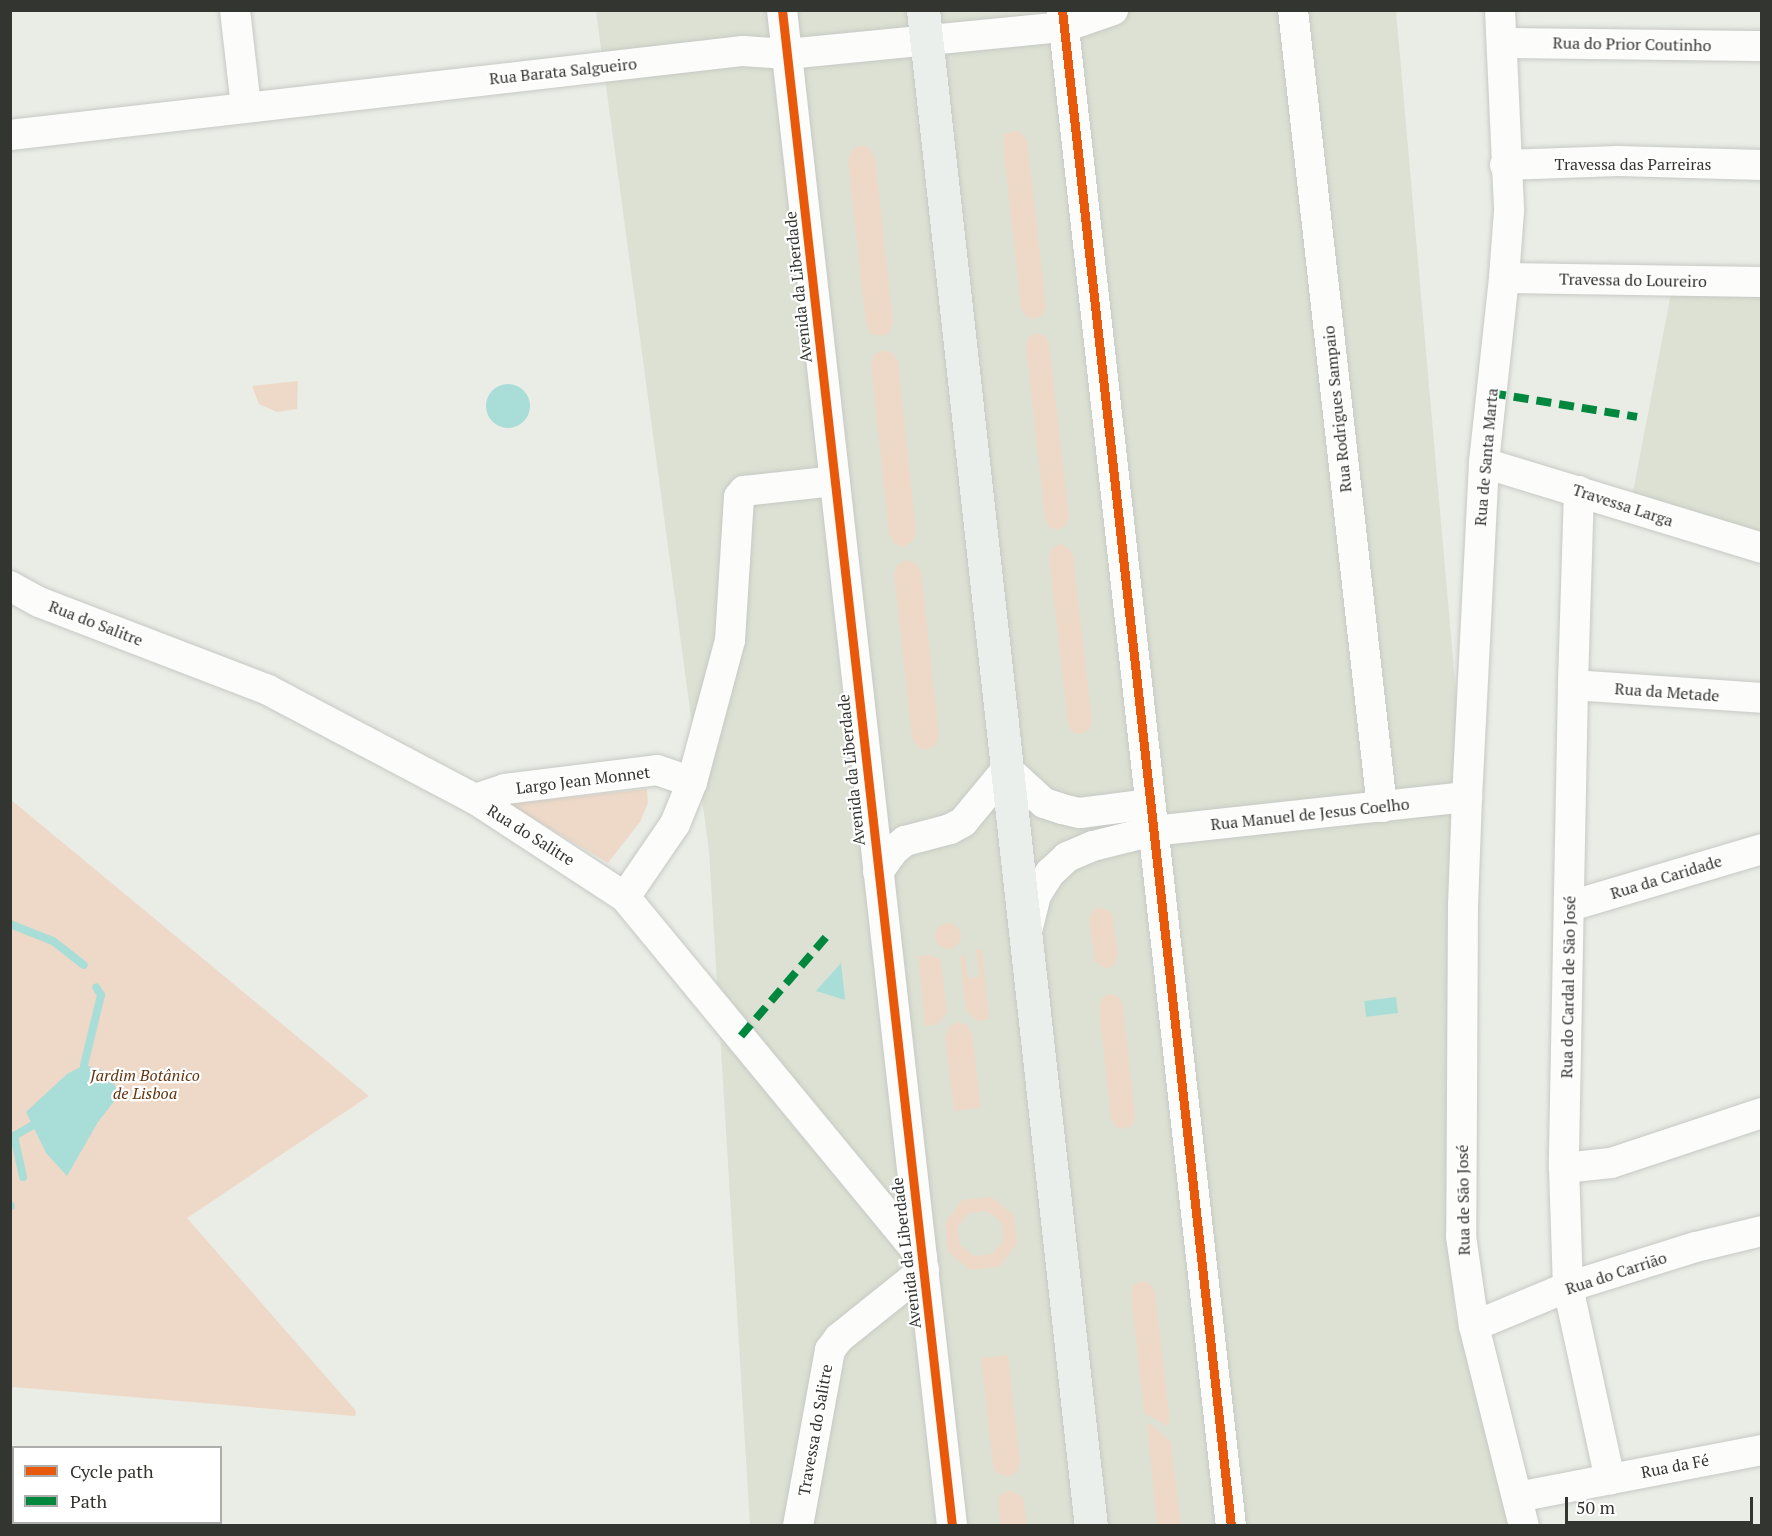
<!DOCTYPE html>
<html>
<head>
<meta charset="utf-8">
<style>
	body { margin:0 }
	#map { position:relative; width:1772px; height:1536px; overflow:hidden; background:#eaece6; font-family:"PT Serif",serif }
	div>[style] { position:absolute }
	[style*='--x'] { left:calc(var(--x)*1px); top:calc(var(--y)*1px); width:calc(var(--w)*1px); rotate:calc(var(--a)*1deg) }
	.built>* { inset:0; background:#dce1d3 }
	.green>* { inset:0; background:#eed9c8 }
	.round { border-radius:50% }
	.water>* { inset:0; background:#a9ddd7; transform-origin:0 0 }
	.stream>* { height:8px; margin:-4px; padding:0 4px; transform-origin:4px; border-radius:4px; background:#a9ddd7 }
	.roads { filter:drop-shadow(0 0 2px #c7c9c4) drop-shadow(0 0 2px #c7c9c4) }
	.minor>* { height:30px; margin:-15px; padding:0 15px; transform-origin:15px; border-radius:15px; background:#fcfcfb }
	.major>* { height:33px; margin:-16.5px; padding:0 16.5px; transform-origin:16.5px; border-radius:16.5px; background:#eaefeb }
	.quiet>* { height:8px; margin-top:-4px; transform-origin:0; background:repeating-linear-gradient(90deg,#00873e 0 15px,transparent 0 23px) }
	.cycleway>* { height:9px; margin:-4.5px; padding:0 4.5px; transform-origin:4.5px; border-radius:4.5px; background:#e8590c }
	span { translate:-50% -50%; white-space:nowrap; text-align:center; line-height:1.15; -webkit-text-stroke:4.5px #fff; paint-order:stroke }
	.street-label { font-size:16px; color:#333530 }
	.park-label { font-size:16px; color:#63340d; font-style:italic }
	.frame { position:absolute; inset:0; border:12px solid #333530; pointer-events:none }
	.legend { position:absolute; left:12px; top:1446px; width:210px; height:78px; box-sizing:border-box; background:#fff; border:2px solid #adaeac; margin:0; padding:8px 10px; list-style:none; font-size:18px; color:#333530 }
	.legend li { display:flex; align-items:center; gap:12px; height:30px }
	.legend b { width:30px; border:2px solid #adaeac }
	.scale { position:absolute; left:1565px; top:1497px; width:188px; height:27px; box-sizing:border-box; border:3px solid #333530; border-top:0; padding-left:8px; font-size:18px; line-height:21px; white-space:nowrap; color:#333530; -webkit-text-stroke:4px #fff; paint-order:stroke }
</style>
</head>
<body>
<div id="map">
	<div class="built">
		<div style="clip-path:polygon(596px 11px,1396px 11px,1465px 795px,1450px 1171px,1454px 1312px,1504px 1496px,1508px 1525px,750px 1525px,709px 851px)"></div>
		<div style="clip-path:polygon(1672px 288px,1761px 291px,1761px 533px,1633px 492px)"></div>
	</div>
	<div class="green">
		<div style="clip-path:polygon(1018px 130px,1027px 140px,1046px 306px,1043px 315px,1035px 319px,1026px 317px,1021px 308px,1003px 143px,1005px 134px)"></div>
		<div style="clip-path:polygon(860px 145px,870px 148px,875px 158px,893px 322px,890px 332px,881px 336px,871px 334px,866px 325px,848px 161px,851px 151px)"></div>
		<div style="clip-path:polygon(1036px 333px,1045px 336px,1049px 344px,1069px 516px,1066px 525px,1058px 530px,1049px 527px,1045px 519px,1026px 347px,1028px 338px)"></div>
		<div style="clip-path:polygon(882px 350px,892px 353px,898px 361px,916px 532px,913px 541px,904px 547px,895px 544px,889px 535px,871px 364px,874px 355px)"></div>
		<div style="clip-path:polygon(298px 381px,297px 409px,277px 412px,259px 404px,252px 386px)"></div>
		<div style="clip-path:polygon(1060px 544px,1068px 547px,1073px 555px,1092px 721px,1089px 730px,1081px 734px,1072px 732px,1068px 724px,1049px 557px,1052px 548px)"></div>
		<div style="clip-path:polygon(906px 560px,915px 563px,921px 571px,939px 735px,936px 745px,927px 750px,917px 747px,912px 738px,894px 574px,897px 565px)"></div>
		<div style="clip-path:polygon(647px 789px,648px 803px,640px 822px,608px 863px,509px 804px)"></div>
		<div style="clip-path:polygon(10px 799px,369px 1096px,187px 1218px,356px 1411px,355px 1416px,14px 1387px,11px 1389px)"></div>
		<div style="clip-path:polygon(1100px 907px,1112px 913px,1118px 955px,1115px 964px,1107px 969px,1095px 962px,1089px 920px,1092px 911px)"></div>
		<div class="round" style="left:935px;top:923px;width:26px;height:26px"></div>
		<div style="clip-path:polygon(982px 949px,989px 1019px,978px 1021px,966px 1011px,960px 958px,965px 954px,968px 978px,979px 977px,976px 950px)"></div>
		<div style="clip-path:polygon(931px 955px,941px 960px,947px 1013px,936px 1025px,925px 1026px,918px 956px)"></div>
		<div style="clip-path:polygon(1110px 994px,1119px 997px,1123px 1005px,1135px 1116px,1133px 1125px,1125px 1129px,1116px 1127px,1111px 1119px,1099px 1007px,1102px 998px)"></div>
		<div style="clip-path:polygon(957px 1022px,967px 1025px,972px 1034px,981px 1108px,954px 1111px,945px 1037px,948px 1027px)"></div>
		<div style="clip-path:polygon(evenodd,991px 1197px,1014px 1215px,1017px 1244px,999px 1267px,970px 1270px,948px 1252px,945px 1223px,962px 1200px,991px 1197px,987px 1211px,1001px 1222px,1004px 1240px,992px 1254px,974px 1256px,960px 1245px,958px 1227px,969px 1213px,987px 1211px)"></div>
		<div style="clip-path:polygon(1142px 1281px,1150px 1284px,1155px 1292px,1170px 1421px,1167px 1426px,1144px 1413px,1131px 1294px,1133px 1285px)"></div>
		<div style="clip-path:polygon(1008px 1355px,1020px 1462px,1017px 1472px,1008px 1477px,995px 1472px,993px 1465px,981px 1358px)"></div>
		<div style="clip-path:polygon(1147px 1424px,1151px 1424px,1171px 1442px,1181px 1525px,1157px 1525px)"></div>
		<div style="clip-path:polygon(1009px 1490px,1023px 1497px,1027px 1525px,1000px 1525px,998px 1500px,1000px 1495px)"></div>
	</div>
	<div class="water">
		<div class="round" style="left:486px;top:384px;width:44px;height:44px"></div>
		<div style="clip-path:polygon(841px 963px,845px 1000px,816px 991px)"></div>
		<div style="left:1396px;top:997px;width:16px;height:32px;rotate:83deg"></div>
		<div style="clip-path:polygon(84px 1065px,109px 1072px,119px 1095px,98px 1122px,67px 1176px,46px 1153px,26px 1112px,67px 1074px)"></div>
	</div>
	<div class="stream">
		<div style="--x:10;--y:924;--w:46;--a:21.6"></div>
		<div style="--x:53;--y:941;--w:39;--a:38"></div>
		<div style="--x:84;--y:1065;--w:72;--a:-76.3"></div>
		<div style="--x:101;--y:995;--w:9;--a:-122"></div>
		<div style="--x:23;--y:1177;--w:42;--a:-102.4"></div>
		<div style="--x:14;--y:1136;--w:20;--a:-30"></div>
		<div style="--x:10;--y:1206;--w:1;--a:0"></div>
	</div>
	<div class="roads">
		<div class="minor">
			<div style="--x:235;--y:10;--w:98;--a:83.5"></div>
			<div style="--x:782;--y:10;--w:1526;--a:83.6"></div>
			<div style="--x:1062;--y:10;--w:1525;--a:83.64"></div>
			<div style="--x:1293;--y:10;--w:802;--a:83.63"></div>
			<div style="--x:1500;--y:10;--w:201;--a:87.4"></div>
			<div style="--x:1509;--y:211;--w:67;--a:94.3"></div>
			<div style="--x:1504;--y:278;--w:186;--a:96.2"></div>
			<div style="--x:1484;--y:463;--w:334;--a:92.9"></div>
			<div style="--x:1467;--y:797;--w:107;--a:92.1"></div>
			<div style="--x:1463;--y:904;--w:332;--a:90.3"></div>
			<div style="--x:1461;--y:1236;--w:91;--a:81.8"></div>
			<div style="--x:1474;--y:1326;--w:206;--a:76"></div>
			<div style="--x:1502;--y:43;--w:260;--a:0.7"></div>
			<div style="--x:10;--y:135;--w:738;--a:-6.54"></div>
			<div style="--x:743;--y:51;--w:44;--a:3.9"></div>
			<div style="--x:787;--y:54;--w:278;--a:-5.6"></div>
			<div style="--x:1064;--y:27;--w:52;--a:-19.1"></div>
			<div style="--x:1505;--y:165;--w:113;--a:-2"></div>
			<div style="--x:1618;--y:161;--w:144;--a:1.6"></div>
			<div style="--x:1504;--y:278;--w:258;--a:0.9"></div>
			<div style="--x:1484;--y:463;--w:291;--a:17"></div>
			<div style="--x:1579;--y:491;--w:194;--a:91.8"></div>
			<div style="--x:1573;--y:685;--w:483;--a:91.1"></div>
			<div style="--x:1564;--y:1168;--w:119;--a:88.1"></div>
			<div style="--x:1568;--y:1287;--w:197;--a:77.7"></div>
			<div style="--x:10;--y:586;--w:33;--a:29"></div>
			<div style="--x:39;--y:602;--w:245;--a:21"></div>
			<div style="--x:268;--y:690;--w:234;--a:27.8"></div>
			<div style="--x:475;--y:799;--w:179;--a:33.2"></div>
			<div style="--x:625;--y:897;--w:467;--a:50.5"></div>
			<div style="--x:1573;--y:685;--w:189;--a:3.9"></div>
			<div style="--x:475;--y:799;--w:32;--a:-18"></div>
			<div style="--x:505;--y:789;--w:153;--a:-7.1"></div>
			<div style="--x:657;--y:770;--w:37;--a:19"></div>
			<div style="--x:878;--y:872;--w:29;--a:-54"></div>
			<div style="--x:895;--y:849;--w:13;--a:-39"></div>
			<div style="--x:905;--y:841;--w:47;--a:-14.9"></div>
			<div style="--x:950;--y:829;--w:15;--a:-28"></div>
			<div style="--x:963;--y:822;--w:69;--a:-50.3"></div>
			<div style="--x:1007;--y:769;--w:50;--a:42.6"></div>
			<div style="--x:1044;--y:803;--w:19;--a:18"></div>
			<div style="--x:1062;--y:809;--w:18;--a:13"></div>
			<div style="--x:1080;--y:813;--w:71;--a:-7.3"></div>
			<div style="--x:625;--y:897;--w:88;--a:-55.6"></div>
			<div style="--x:675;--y:824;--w:45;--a:-68"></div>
			<div style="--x:692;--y:782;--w:147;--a:-75"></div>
			<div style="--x:730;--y:640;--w:143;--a:-86.4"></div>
			<div style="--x:739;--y:497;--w:8;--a:-50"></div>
			<div style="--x:744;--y:491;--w:91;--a:-6.3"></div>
			<div style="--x:1570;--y:906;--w:200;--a:-16.5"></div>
			<div style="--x:1027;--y:931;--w:37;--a:-76"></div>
			<div style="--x:1036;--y:895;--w:26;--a:-58"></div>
			<div style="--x:1050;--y:873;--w:23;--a:-43"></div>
			<div style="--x:1067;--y:857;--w:28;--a:-23"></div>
			<div style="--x:1093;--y:846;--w:62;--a:-14"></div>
			<div style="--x:1153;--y:831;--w:316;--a:-6.2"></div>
			<div style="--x:1564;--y:1168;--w:47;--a:-6.1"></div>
			<div style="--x:1611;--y:1163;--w:159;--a:-18.3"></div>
			<div style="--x:1474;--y:1326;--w:102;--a:-22.5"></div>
			<div style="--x:1568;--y:1287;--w:134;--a:-17.4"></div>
			<div style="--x:1696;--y:1247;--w:68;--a:-13.6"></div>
			<div style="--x:1518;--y:1497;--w:248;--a:-10.9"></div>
			<div style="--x:798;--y:1526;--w:179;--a:-79.7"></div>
			<div style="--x:830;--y:1350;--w:15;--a:-53"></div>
			<div style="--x:839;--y:1338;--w:109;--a:-38.7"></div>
		</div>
		<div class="major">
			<div style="--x:923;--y:10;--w:1525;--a:83.68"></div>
		</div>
	</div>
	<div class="quiet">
		<div style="--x:1491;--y:393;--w:148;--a:9.3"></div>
		<div style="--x:741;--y:1036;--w:132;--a:-49.3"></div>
	</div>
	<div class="cycleway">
		<div style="--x:782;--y:10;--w:1526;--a:83.6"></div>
		<div style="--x:1062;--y:10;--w:1525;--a:83.64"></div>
	</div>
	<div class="street-label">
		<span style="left:1632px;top:44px;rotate:1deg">Rua do Prior Coutinho</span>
		<span style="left:563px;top:71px;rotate:-6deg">Rua Barata Salgueiro</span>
		<span style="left:1633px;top:164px">Travessa das Parreiras</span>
		<span style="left:1633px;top:280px;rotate:1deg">Travessa do Loureiro</span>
		<span style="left:798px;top:287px;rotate:-96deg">Avenida da Liberdade</span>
		<span style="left:1337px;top:409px;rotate:-96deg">Rua Rodrigues Sampaio</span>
		<span style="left:1486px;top:457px;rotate:-85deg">Rua de Santa Marta</span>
		<span style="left:1623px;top:505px;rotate:18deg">Travessa Larga</span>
		<span style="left:96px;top:623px;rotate:21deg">Rua do Salitre</span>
		<span style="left:1667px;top:692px;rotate:4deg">Rua da Metade</span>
		<span style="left:851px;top:770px;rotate:-96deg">Avenida da Liberdade</span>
		<span style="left:583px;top:780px;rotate:-7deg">Largo Jean Monnet</span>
		<span style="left:1310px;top:814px;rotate:-6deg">Rua Manuel de Jesus Coelho</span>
		<span style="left:531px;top:835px;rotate:32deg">Rua do Salitre</span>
		<span style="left:1666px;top:877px;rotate:-17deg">Rua da Caridade</span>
		<span style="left:1568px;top:987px;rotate:-89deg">Rua do Cardal de São José</span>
		<span style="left:1463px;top:1200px;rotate:-91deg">Rua de São José</span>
		<span style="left:906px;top:1253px;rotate:-97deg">Avenida da Liberdade</span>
		<span style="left:1616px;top:1273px;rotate:-18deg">Rua do Carrião</span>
		<span style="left:815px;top:1430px;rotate:-80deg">Travessa do Salitre</span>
		<span style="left:1675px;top:1466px;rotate:-11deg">Rua da Fé</span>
	</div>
	<div class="park-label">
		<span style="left:145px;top:1084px">Jardim Botânico<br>de Lisboa</span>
	</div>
	<div class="frame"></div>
	<ul class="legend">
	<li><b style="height:8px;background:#e8590c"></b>Cycle path</li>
	<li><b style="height:8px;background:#00873e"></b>Path</li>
	</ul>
	<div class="scale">50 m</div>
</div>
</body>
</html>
